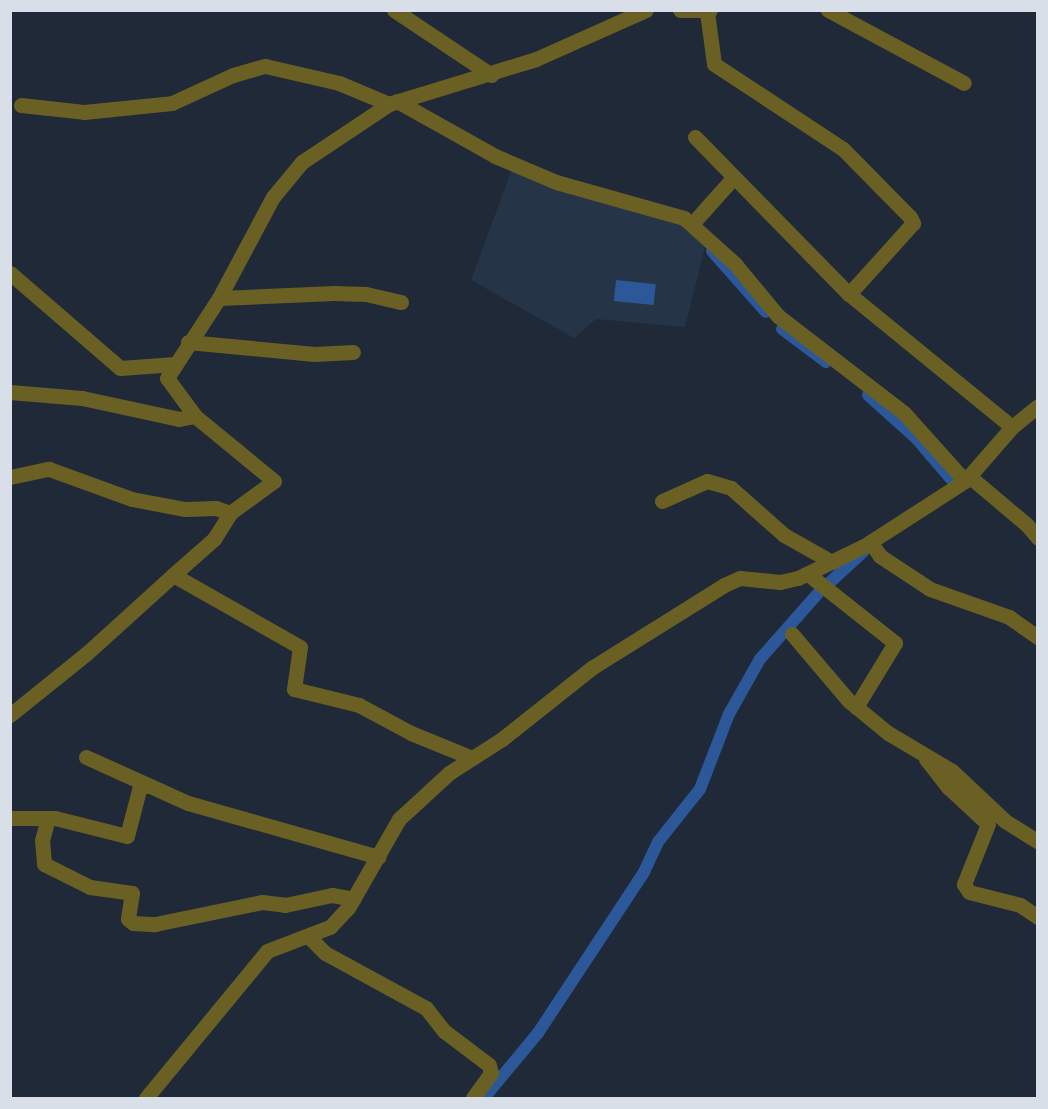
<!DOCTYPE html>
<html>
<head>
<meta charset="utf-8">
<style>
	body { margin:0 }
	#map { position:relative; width:1048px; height:1109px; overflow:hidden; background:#1f2938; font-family:Roboto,sans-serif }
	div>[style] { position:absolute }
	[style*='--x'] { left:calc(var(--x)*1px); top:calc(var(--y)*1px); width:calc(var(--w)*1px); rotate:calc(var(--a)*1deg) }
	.built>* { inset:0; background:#263447 }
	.water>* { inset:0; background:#2c589a; transform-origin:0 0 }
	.canal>* { height:12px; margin:-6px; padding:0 6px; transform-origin:6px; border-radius:6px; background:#2c589a }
	.minor>* { height:15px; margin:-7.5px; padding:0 7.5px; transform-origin:7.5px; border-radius:7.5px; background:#6a6024 }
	span { translate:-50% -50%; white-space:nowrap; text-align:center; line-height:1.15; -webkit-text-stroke:6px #1f2938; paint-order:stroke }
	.frame { position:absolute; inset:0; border:12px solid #d8dfe9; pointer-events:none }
</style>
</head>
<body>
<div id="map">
	<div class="built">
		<div style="clip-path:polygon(512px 169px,687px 223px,706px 243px,685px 327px,596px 319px,574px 338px,471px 280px)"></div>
	</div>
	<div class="water">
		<div style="left:616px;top:280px;width:40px;height:21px;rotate:6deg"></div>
	</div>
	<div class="canal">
		<div style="--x:712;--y:251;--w:81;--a:48.5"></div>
		<div style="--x:782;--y:329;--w:55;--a:36.9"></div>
		<div style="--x:868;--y:395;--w:64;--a:41.9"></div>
		<div style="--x:916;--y:438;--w:54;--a:49.5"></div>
		<div style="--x:827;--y:585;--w:49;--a:-42.5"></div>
		<div style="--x:484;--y:1098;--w:85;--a:-50.3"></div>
		<div style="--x:538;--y:1033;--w:193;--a:-56.6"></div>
		<div style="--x:644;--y:872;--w:33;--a:-65"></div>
		<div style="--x:658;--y:842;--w:68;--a:-51.6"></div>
		<div style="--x:700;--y:789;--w:80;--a:-68.9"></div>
		<div style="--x:729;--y:714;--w:63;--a:-60.6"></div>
		<div style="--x:760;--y:659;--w:92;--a:-48.5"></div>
	</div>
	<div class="minor">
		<div style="--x:394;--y:10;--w:117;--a:33.8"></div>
		<div style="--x:680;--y:10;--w:30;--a:0"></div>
		<div style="--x:828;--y:10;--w:154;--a:28.2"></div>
		<div style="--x:707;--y:12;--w:52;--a:82.3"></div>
		<div style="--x:714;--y:64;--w:154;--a:33.4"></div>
		<div style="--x:843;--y:149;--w:95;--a:45.4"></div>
		<div style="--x:910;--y:217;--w:7;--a:63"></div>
		<div style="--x:913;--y:223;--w:96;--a:132"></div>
		<div style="--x:397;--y:101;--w:112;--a:29.3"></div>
		<div style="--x:495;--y:156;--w:66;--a:23.1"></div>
		<div style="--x:556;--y:182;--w:133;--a:15.7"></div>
		<div style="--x:684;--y:218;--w:69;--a:42"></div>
		<div style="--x:735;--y:264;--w:67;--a:50.4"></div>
		<div style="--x:778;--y:316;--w:159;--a:37.6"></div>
		<div style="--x:904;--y:413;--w:91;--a:48.1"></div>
		<div style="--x:21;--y:105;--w:63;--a:6.3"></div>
		<div style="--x:84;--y:112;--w:88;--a:-5.8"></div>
		<div style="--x:172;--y:103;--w:67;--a:-24.7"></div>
		<div style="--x:233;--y:75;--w:33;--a:-16"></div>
		<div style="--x:265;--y:66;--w:76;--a:12.9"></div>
		<div style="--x:339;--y:83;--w:54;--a:22.8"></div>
		<div style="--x:695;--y:137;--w:220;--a:45.6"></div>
		<div style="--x:849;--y:294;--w:210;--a:39.2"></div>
		<div style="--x:692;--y:224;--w:62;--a:-48.3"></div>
		<div style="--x:10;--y:273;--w:145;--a:40.8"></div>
		<div style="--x:120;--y:368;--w:55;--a:-4.2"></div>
		<div style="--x:219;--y:298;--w:115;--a:-2.5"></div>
		<div style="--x:334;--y:293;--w:32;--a:2"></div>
		<div style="--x:366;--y:294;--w:36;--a:13"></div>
		<div style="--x:188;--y:342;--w:127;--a:5.4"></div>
		<div style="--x:314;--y:354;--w:39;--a:-3"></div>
		<div style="--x:10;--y:392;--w:72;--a:4.8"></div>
		<div style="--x:82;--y:398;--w:99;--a:12.2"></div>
		<div style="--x:179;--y:419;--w:16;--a:-11"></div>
		<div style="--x:969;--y:476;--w:76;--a:40.2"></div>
		<div style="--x:1027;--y:525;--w:17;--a:50"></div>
		<div style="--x:10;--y:477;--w:40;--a:-12"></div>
		<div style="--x:49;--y:469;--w:88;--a:19.9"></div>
		<div style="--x:132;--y:499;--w:54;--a:10.7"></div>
		<div style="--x:185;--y:509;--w:31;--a:-2"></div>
		<div style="--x:216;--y:508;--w:15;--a:20"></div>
		<div style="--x:662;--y:501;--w:49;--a:-24"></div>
		<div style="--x:707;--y:481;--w:25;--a:16"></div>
		<div style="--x:731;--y:488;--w:71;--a:41.6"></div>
		<div style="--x:784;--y:535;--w:55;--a:29.4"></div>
		<div style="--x:870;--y:542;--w:17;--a:54"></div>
		<div style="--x:880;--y:556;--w:60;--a:33.4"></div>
		<div style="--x:930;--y:589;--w:84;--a:19.5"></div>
		<div style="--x:1009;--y:617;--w:35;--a:35"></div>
		<div style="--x:808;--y:574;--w:111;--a:38.4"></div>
		<div style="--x:895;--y:643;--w:75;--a:121.4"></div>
		<div style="--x:792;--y:634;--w:88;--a:49.6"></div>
		<div style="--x:849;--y:701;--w:50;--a:39.4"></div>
		<div style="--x:888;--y:733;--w:74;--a:30.7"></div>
		<div style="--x:952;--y:771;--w:73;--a:43.3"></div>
		<div style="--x:1005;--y:821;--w:39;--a:32"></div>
		<div style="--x:10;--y:715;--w:99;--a:-38.8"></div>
		<div style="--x:87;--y:653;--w:116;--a:-42.2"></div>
		<div style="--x:86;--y:757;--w:112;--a:24.3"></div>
		<div style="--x:188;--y:803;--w:198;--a:15.8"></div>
		<div style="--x:472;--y:758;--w:66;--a:-157.7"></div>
		<div style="--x:411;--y:733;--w:59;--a:-151.7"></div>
		<div style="--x:359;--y:705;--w:67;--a:-166.2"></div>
		<div style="--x:294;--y:689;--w:42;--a:-81.9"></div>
		<div style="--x:300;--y:647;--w:146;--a:-150.4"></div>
		<div style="--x:173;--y:575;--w:55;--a:-41.3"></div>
		<div style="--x:214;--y:539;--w:31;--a:-58"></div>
		<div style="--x:230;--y:513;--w:54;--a:-36"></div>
		<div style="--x:274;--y:481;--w:102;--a:-140.6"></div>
		<div style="--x:195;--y:416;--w:47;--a:-126.4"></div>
		<div style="--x:167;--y:378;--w:95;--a:-57"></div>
		<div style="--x:219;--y:298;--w:115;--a:-61.9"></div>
		<div style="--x:273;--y:197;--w:45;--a:-50.4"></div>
		<div style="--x:302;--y:162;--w:105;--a:-33.7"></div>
		<div style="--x:389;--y:104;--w:154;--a:-17"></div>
		<div style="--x:536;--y:59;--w:120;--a:-24"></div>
		<div style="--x:926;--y:759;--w:36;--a:52"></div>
		<div style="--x:948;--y:787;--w:54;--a:42.8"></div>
		<div style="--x:988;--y:824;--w:65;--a:111.8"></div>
		<div style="--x:964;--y:884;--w:9;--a:58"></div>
		<div style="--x:969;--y:892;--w:53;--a:14.3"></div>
		<div style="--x:1020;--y:905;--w:22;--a:34"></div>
		<div style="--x:10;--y:818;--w:45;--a:0"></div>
		<div style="--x:55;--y:818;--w:74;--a:14"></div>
		<div style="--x:127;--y:836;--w:52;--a:-75.4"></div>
		<div style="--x:140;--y:786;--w:10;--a:0"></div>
		<div style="--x:48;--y:818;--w:23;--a:105"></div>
		<div style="--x:42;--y:840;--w:24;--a:85"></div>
		<div style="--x:44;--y:864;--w:51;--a:26.6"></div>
		<div style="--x:90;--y:887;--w:42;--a:8.1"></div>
		<div style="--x:132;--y:893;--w:26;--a:99"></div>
		<div style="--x:128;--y:919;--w:6;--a:39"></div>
		<div style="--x:133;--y:923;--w:22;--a:3"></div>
		<div style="--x:155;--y:924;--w:109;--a:-11.6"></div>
		<div style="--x:262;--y:902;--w:23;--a:7"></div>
		<div style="--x:285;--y:905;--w:48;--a:-12"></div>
		<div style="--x:332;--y:895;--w:22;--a:10"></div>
		<div style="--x:309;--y:937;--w:23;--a:45"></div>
		<div style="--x:325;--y:953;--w:115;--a:28.6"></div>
		<div style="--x:426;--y:1008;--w:29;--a:52"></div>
		<div style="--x:444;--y:1031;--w:56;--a:37.1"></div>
		<div style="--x:489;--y:1065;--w:8;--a:76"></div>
		<div style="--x:491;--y:1073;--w:31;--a:126"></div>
		<div style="--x:146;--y:1098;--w:190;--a:-50.5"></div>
		<div style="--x:267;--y:951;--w:67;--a:-20.9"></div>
		<div style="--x:330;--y:927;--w:26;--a:-47"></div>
		<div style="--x:348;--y:908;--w:103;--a:-60.2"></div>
		<div style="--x:399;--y:819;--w:68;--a:-42.6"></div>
		<div style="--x:449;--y:773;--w:63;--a:-32.7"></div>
		<div style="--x:502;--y:739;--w:116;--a:-38.4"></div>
		<div style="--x:593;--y:667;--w:155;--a:-32"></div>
		<div style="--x:724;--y:585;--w:17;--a:-24"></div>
		<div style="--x:740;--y:578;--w:40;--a:5.7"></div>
		<div style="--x:780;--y:582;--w:18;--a:-13"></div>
		<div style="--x:798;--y:578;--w:73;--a:-25.9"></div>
		<div style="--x:864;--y:546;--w:120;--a:-32.8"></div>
		<div style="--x:965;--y:481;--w:72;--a:-49"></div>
		<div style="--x:1012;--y:427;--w:33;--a:-39"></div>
	</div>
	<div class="frame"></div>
</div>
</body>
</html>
